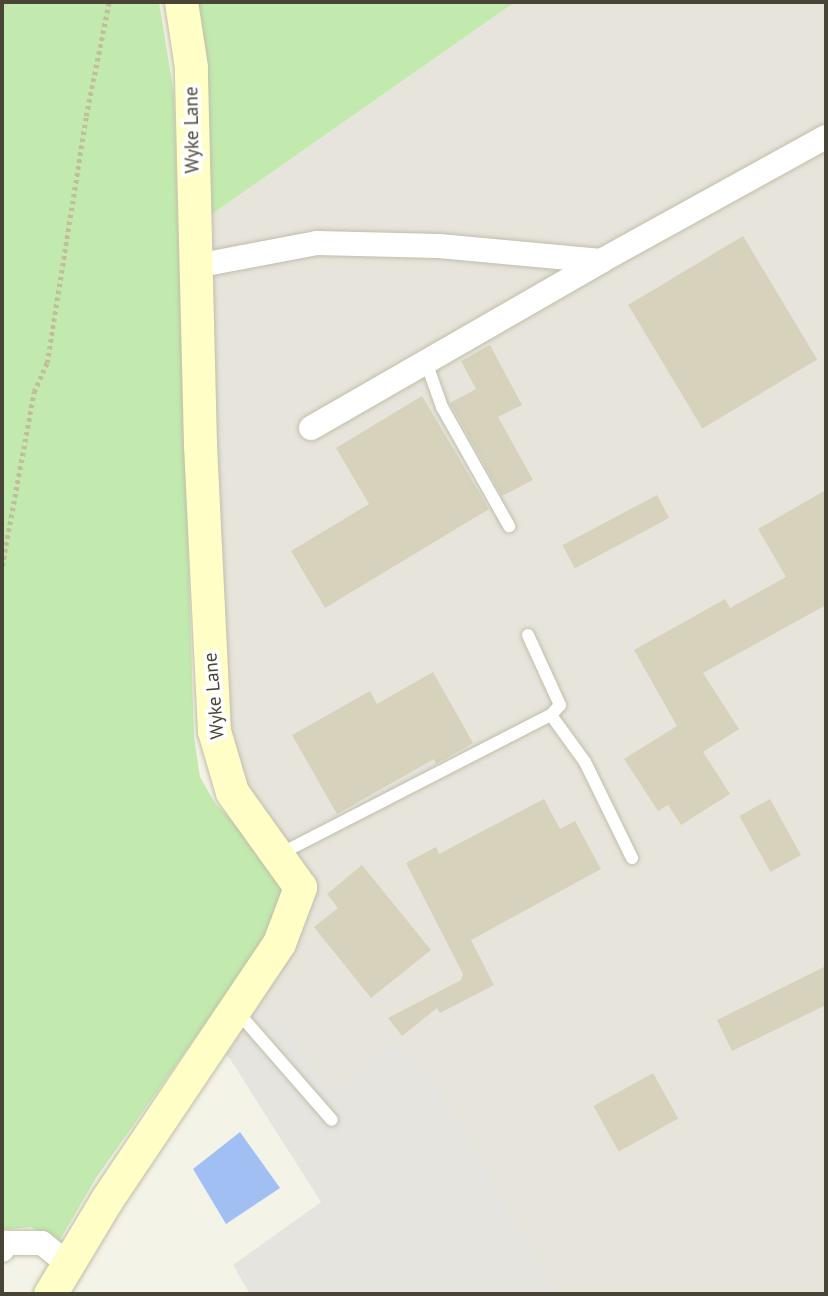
<!DOCTYPE html>
<html>
<head>
<meta charset="utf-8">
<style>
	body { margin:0 }
	#map { position:relative; width:828px; height:1296px; overflow:hidden; background:#f4f3e7; font-family:"PT Sans",sans-serif }
	div>[style] { position:absolute }
	[style*='--x'] { left:calc(var(--x)*1px); top:calc(var(--y)*1px); width:calc(var(--w)*1px); rotate:calc(var(--a)*1deg) }
	.industrial>* { inset:0; background:#e7e4dc }
	.green>* { inset:0; background:#c2eaaf }
	.parking>* { inset:0; background:#e5e4df }
	.water>* { inset:0; background:#a2bff3 }
	.building>* { inset:0; background:#d6d2bc; transform-origin:0 0 }
	.path>* { height:4.5px; margin-top:-2.25px; transform-origin:0; background:repeating-linear-gradient(90deg,#c2bd9a 0 3.5px,transparent 0 7px) }
	.roads { filter:drop-shadow(0 0 2px #c0bea9) drop-shadow(0 0 2px #c0bea9) }
	.lane>* { height:12px; margin:-6px; padding:0 6px; transform-origin:6px; border-radius:6px; background:#fff }
	.street>* { height:24px; margin:-12px; padding:0 12px; transform-origin:12px; border-radius:12px; background:#fff }
	.secondary>* { height:33px; margin:-16.5px; padding:0 16.5px; transform-origin:16.5px; border-radius:16.5px; background:#fffec7 }
	span { translate:-50% -50%; white-space:nowrap; text-align:center; line-height:1.15; -webkit-text-stroke:7px #fff; paint-order:stroke }
	.street-label { font-size:19px; color:#484536 }
	.frame { position:absolute; inset:0; border:4px solid #484536; pointer-events:none }
</style>
</head>
<body>
<div id="map">
	<div class="industrial">
		<div style="clip-path:polygon(515px 2px,826px 2px,826px 1294px,557px 1294px,432px 1076px,398px 1043px,333px 1092px,249px 989px,279px 943px,232px 792px,195px 226px)"></div>
	</div>
	<div class="green">
		<div style="clip-path:polygon(2px 2px,159px 2px,174px 94px,194px 737px,200px 777px,215px 803px,258px 847px,281px 882px,282px 901px,274px 926px,96px 1178px,58px 1243px,31px 1227px,2px 1230px)"></div>
		<div style="clip-path:polygon(181px 2px,515px 2px,195px 226px)"></div>
	</div>
	<div class="parking">
		<div style="clip-path:polygon(249px 989px,333px 1092px,398px 1042px,432px 1076px,557px 1294px,250px 1294px,233px 1265px,321px 1202px,230px 1059px,213px 1041px)"></div>
	</div>
	<div class="water">
		<div style="clip-path:polygon(240px 1132px,280px 1188px,226px 1224px,193px 1169px)"></div>
	</div>
	<div class="building">
		<div style="left:743px;top:236px;width:144px;height:134px;rotate:59deg"></div>
		<div style="clip-path:polygon(490px 345px,522px 405px,498px 417px,533px 480px,502px 496px,450px 403px,476px 389px,461px 361px)"></div>
		<div style="clip-path:polygon(422px 396px,489px 509px,325px 608px,291px 551px,369px 504px,336px 448px)"></div>
		<div style="clip-path:polygon(826px 490px,826px 605px,703px 673px,739px 729px,703px 752px,730px 794px,681px 825px,668px 805px,658px 811px,624px 759px,677px 726px,634px 650px,725px 599px,730px 608px,786px 577px,758px 529px)"></div>
		<div style="left:657px;top:495px;width:26px;height:107px;rotate:62deg"></div>
		<div style="clip-path:polygon(433px 672px,473px 743px,436px 764px,434px 759px,337px 814px,292px 735px,370px 691px,377px 704px)"></div>
		<div style="clip-path:polygon(544px 799px,560px 829px,575px 821px,601px 869px,471px 940px,494px 985px,440px 1013px,437px 1008px,402px 1036px,388px 1018px,461px 980px,463px 974px,406px 863px,436px 847px,439px 854px)"></div>
		<div style="left:770px;top:799px;width:64px;height:35px;rotate:61deg"></div>
		<div style="clip-path:polygon(362px 865px,431px 950px,371px 998px,314px 927px,338px 908px,327px 894px)"></div>
		<div style="clip-path:polygon(826px 966px,826px 1005px,732px 1051px,717px 1020px)"></div>
		<div style="left:653px;top:1073px;width:52px;height:68px;rotate:61deg"></div>
	</div>
	<div class="path">
		<div style="--x:2;--y:566;--w:177;--a:-79.6"></div>
		<div style="--x:34;--y:392;--w:32;--a:-66"></div>
		<div style="--x:47;--y:363;--w:250;--a:-81"></div>
		<div style="--x:86;--y:116;--w:116;--a:-78.6"></div>
	</div>
	<div class="roads">
		<div class="lane">
			<div style="--x:426;--y:362;--w:48;--a:70.4"></div>
			<div style="--x:442;--y:407;--w:137;--a:60.6"></div>
			<div style="--x:551;--y:715;--w:58;--a:54.1"></div>
			<div style="--x:585;--y:762;--w:107;--a:63.9"></div>
			<div style="--x:280;--y:854;--w:305;--a:-27.2"></div>
			<div style="--x:551;--y:715;--w:13;--a:-48"></div>
			<div style="--x:560;--y:705;--w:77;--a:-114.6"></div>
			<div style="--x:235;--y:1009;--w:147;--a:48.9"></div>
		</div>
		<div class="street">
			<div style="--x:196;--y:266;--w:123;--a:-10.8"></div>
			<div style="--x:317;--y:243;--w:122;--a:1.4"></div>
			<div style="--x:439;--y:246;--w:163;--a:5.3"></div>
			<div style="--x:601;--y:261;--w:257;--a:-28.9"></div>
			<div style="--x:311;--y:428;--w:335;--a:-29.9"></div>
			<div style="--x:2;--y:1250;--w:9;--a:-54"></div>
			<div style="--x:7;--y:1243;--w:35;--a:0"></div>
			<div style="--x:42;--y:1243;--w:33;--a:39"></div>
		</div>
		<div class="secondary">
			<div style="--x:50;--y:1294;--w:111;--a:-59"></div>
			<div style="--x:107;--y:1199;--w:308;--a:-56.1"></div>
			<div style="--x:279;--y:943;--w:60;--a:-69.4"></div>
			<div style="--x:300;--y:887;--w:117;--a:-125.6"></div>
			<div style="--x:232;--y:792;--w:64;--a:-106.4"></div>
			<div style="--x:214;--y:731;--w:287;--a:-92.8"></div>
			<div style="--x:200;--y:444;--w:377;--a:-91.4"></div>
			<div style="--x:191;--y:67;--w:66;--a:-98.7"></div>
		</div>
	</div>
	<div class="street-label">
		<span style="left:192px;top:130px;rotate:-91deg">Wyke Lane</span>
		<span style="left:214px;top:696px;rotate:-95deg">Wyke Lane</span>
	</div>
	<div class="frame"></div>
</div>
</body>
</html>
